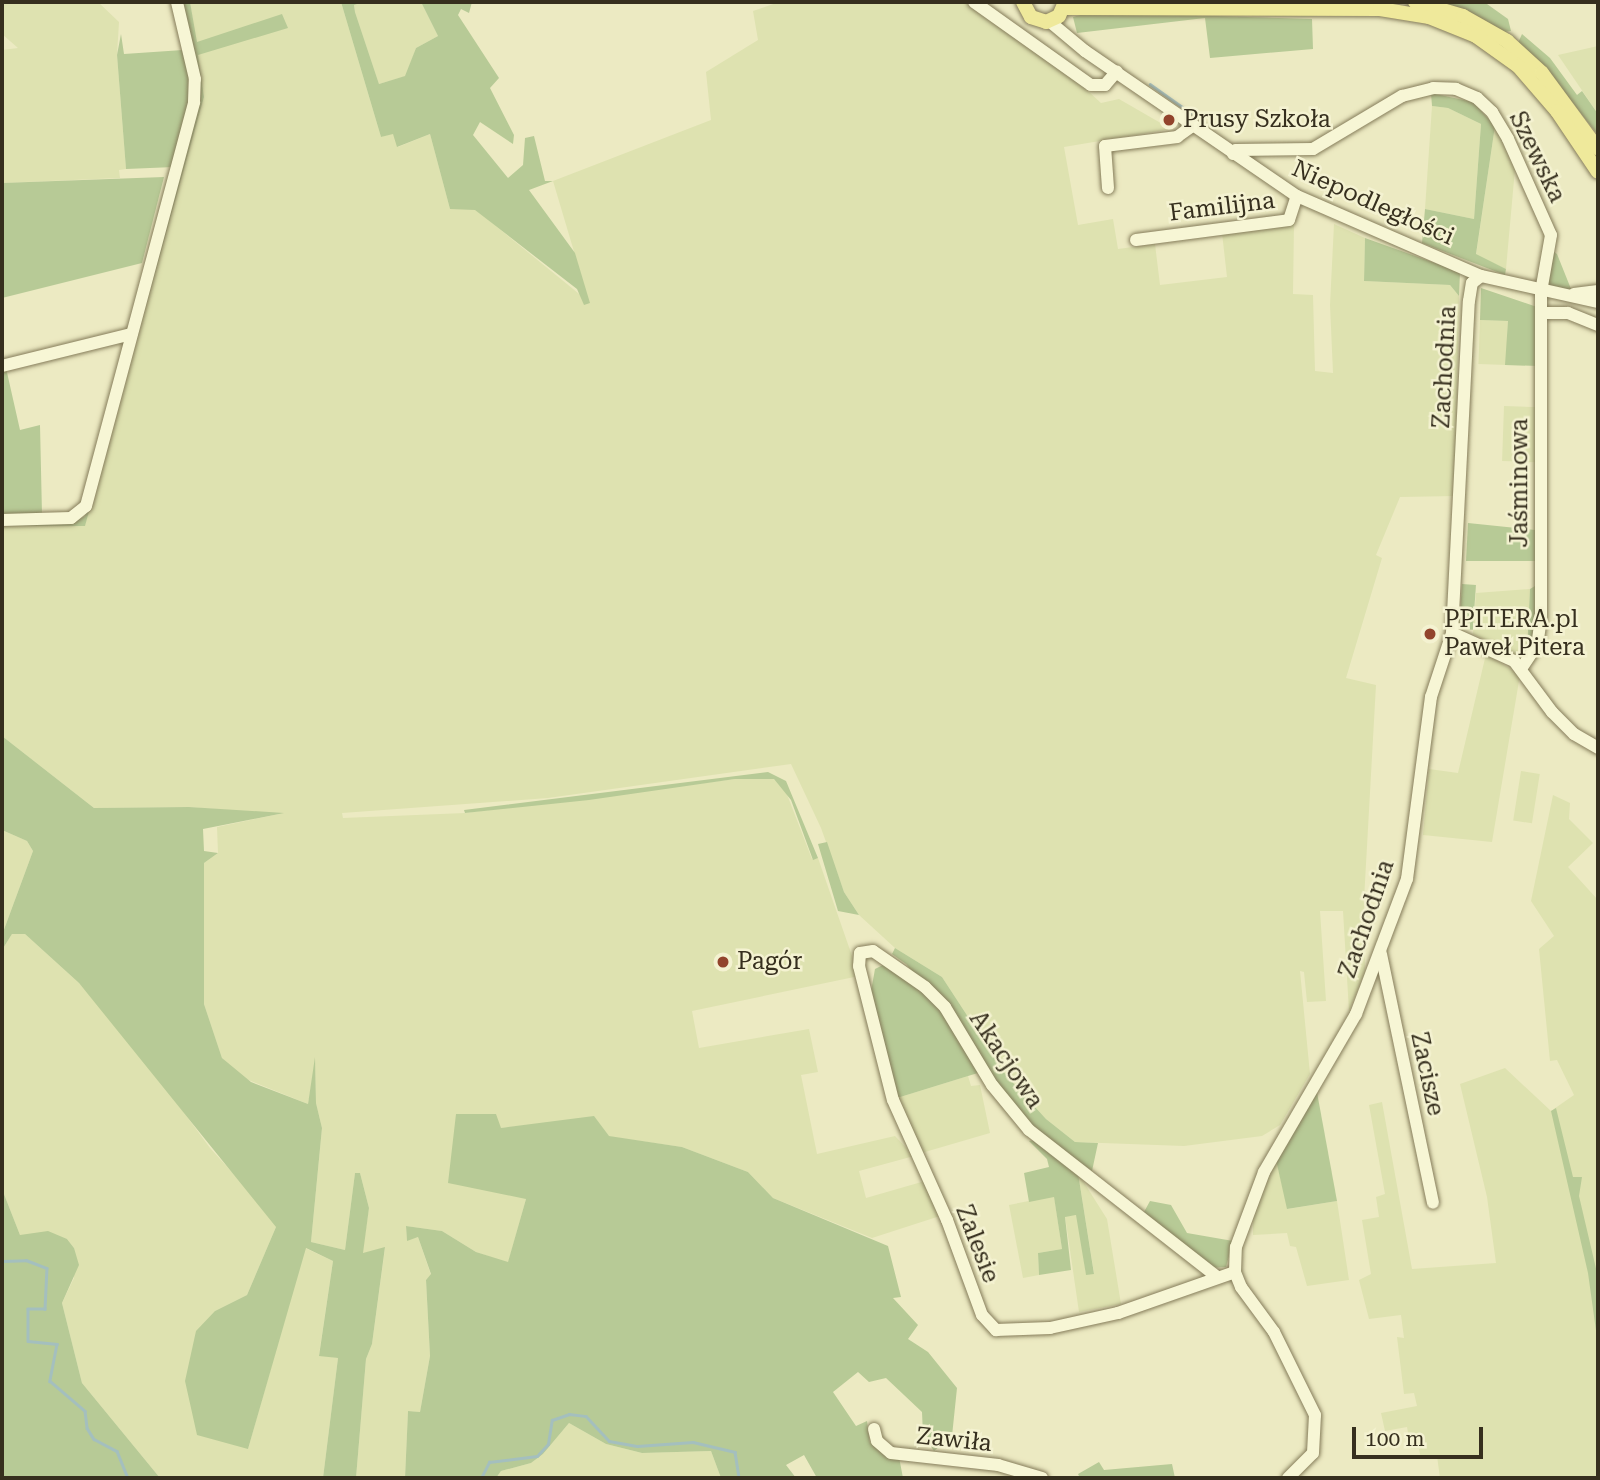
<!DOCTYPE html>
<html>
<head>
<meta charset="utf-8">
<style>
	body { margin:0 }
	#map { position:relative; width:1600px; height:1480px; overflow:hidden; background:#eceac2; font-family:"Roboto Serif",serif }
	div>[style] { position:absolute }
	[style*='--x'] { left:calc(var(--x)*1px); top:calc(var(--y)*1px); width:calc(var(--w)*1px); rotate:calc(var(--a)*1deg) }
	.farmland>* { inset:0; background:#dee2b0; transform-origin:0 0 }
	.green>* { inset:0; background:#b7ca96; transform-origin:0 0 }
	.stream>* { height:2.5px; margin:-1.25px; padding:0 1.25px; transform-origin:1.25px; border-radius:1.25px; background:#a4bfbe }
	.roads { filter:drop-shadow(0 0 2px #857c5a) drop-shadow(0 0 2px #857c5a) }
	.minor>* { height:12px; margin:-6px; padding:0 6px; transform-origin:6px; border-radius:6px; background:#f7f6d5 }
	.major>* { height:14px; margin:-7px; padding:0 7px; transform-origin:7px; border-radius:7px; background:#efe99b }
	.dots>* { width:19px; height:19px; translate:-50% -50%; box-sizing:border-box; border:4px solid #f4f2d1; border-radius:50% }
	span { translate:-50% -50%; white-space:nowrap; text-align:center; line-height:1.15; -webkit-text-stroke:5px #f4f2d1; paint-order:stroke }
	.poi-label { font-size:24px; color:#362f1e }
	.left { translate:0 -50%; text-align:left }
	.street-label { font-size:24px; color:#362f1e }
	.frame { position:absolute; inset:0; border:4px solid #362f1e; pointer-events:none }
	.scale { position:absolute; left:1352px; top:1427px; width:131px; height:32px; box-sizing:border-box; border:4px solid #362f1e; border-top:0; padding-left:9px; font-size:21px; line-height:24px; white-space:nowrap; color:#362f1e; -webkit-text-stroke:5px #f4f2d1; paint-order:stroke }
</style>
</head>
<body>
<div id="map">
	<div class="farmland">
		<div style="clip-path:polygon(2px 2px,98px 2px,119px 22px,117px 55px,126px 169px,119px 170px,120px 178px,2px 183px,2px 50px,18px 48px,2px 34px)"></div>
		<div style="clip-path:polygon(190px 2px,341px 2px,381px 137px,393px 133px,398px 147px,430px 134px,450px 209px,475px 209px,589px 302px,553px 181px,711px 120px,706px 72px,758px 40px,753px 11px,779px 2px,964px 2px,1063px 68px,1101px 103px,1119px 99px,1171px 129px,1064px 147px,1078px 225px,1113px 219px,1118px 249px,1155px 244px,1160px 285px,1227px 277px,1222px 233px,1294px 224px,1293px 294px,1313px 295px,1315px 371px,1333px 373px,1330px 305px,1334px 224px,1365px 238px,1364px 281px,1450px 285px,1459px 296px,1455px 496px,1400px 497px,1376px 555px,1382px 558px,1346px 678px,1376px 685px,1364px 900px,1365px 973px,1349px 1011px,1343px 911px,1320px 911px,1326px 1001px,1307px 1002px,1304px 972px,1300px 971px,1310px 1074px,1280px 1125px,1262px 1136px,1184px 1146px,1075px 1142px,1046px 1119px,1006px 1075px,942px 977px,895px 948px,859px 915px,844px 892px,821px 828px,791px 764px,548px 798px,342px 813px,343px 818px,465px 813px,735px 779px,774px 779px,783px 784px,812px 859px,818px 858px,859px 976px,692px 1011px,699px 1048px,809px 1029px,818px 1072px,801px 1075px,817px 1154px,895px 1136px,914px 1156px,859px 1171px,866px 1198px,925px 1181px,940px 1216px,872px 1238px,773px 1198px,748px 1172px,682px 1147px,529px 1125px,501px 1128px,456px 1114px,526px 1199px,508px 1263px,476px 1252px,442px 1231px,406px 1226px,407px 1240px,418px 1237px,431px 1275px,426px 1280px,430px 1356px,420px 1412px,408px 1411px,405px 1478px,356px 1478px,366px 1359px,372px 1344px,385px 1248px,362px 1254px,369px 1208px,360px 1173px,355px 1173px,345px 1250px,311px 1242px,322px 1128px,316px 1103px,315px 1064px,308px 1104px,241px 1077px,222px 1058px,204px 1004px,204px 863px,218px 853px,217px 827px,279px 814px,189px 807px,94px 808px,2px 736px,2px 526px,85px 525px,204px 97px)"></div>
		<div style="clip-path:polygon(364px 2px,421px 2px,438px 36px,416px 48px,406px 76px,379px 84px,355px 12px,354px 5px)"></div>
		<div style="clip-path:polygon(1598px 46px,1598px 114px,1558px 55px)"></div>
		<div style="clip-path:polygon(1432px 106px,1448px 108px,1481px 124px,1474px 219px,1425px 209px)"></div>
		<div style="clip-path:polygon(1495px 126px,1515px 169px,1506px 269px,1476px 255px)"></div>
		<div style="left:1480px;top:320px;width:28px;height:44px;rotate:2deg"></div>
		<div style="left:1504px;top:406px;width:35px;height:55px;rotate:2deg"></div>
		<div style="clip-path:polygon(1530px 589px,1527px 652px,1521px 657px,1473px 634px,1476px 593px)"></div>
		<div style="clip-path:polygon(1486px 654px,1520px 675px,1492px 842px,1423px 835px,1429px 769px,1458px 773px)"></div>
		<div style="left:1521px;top:771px;width:19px;height:50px;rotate:9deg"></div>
		<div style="clip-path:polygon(1553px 795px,1570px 803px,1569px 819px,1593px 843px,1568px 867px,1598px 900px,1598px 1478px,1440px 1478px,1437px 1456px,1421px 1459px,1419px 1449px,1411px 1449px,1407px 1427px,1385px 1431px,1381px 1413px,1417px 1406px,1414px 1393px,1404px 1394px,1397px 1337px,1404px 1338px,1401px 1315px,1369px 1319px,1359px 1280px,1371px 1274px,1362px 1220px,1379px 1217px,1376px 1197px,1385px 1194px,1369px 1105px,1382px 1102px,1412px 1269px,1496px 1263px,1487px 1197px,1460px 1084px,1505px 1068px,1551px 1111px,1574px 1095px,1557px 1060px,1550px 1061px,1539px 949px,1554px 936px,1531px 901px)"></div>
		<div style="clip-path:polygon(2px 830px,27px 841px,33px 851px,2px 935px)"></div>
		<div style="clip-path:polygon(12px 934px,25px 934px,79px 983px,138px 1050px,210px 1148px,272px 1216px,276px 1227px,247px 1295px,215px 1311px,248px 1449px,305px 1248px,333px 1261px,319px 1355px,338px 1358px,323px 1478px,160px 1478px,82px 1383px,62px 1303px,74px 1278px,74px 1248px,67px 1239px,20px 1235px,2px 1189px,2px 950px)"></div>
		<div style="clip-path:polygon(968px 1076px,971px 1086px,980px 1085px,990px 1133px,918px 1154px,897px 1098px)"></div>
		<div style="clip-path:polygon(1276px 1160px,1288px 1209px,1337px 1201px,1349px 1280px,1307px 1286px,1296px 1247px,1290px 1246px,1287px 1233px,1253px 1235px,1253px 1214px)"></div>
		<div style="clip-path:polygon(1078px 1173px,1107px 1219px,1121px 1304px,1079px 1312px,1065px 1216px,1077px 1215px,1086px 1274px,1094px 1273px)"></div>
		<div style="clip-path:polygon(1054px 1196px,1062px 1249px,1038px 1253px,1039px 1275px,1023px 1278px,1009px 1205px)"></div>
		<div style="clip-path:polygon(569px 1423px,606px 1444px,642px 1453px,711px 1451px,721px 1478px,496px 1478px,501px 1471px,531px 1463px,543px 1454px)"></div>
	</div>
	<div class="green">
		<div style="clip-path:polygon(181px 2px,190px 2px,197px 42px,282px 14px,288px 28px,198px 55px,204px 97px,85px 526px,2px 526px,2px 522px,76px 521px,85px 516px,196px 103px)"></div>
		<div style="clip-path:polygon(341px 2px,364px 2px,354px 5px,355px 12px,379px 84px,405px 76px,416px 48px,438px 36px,421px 2px,472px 2px,469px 13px,461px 9px,458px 15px,499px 78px,490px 88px,514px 135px,513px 144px,480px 122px,473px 135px,508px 178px,523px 165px,525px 138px,534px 136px,545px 181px,553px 181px,529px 190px,575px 253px,590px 303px,584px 305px,577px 289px,475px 210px,450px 209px,430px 134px,397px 147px,393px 134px,381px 137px)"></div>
		<div style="clip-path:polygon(1440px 2px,1487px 4px,1508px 19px,1511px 31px,1504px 32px)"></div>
		<div style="clip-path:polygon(1091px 12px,1312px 19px,1313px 49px,1210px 58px,1205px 18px,1077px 33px,1073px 17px)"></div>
		<div style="clip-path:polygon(121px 34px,124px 54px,183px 50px,193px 83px,174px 167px,126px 169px,117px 55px)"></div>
		<div style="clip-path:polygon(1522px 34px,1550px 58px,1577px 95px,1582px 91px,1598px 114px,1598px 135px,1542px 64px,1518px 43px)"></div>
		<div style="clip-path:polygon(1431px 93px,1473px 102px,1495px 126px,1476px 254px,1506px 269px,1505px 275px,1422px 243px,1425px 209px,1474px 219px,1481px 124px,1448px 108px,1432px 106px)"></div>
		<div style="clip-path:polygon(164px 177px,142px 263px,2px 298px,2px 183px)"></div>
		<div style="clip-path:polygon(1365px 238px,1460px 272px,1459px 296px,1450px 285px,1364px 281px)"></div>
		<div style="clip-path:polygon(1552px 251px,1557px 254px,1571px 289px,1557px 290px,1546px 283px)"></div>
		<div style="clip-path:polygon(1481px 288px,1537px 307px,1538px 366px,1505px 365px,1508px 321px,1480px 320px)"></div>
		<div style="clip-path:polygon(6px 368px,20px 430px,40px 425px,42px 514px,2px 514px,2px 369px)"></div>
		<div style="clip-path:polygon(1468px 523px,1535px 530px,1536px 561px,1466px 561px)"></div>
		<div style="left:1462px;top:584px;width:14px;height:45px;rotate:4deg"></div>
		<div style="clip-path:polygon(1535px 586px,1537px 618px,1529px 654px,1519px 660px,1514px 656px,1527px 652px,1530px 589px)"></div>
		<div style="clip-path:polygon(2px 736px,94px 808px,189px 807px,284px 813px,203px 829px,204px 851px,218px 853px,204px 863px,204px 1004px,222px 1058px,251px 1082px,308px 1104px,315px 1057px,316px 1103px,322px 1128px,311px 1242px,345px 1250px,355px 1173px,360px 1173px,369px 1208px,363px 1253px,385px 1247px,372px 1344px,366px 1359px,356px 1478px,323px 1478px,338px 1358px,319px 1356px,333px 1261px,306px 1248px,248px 1449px,197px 1435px,185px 1381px,196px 1331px,215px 1311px,247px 1295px,276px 1227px,79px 983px,25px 934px,12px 934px,2px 950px,2px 935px,33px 851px,27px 841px,2px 830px)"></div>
		<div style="clip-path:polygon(768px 772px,786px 781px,818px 858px,813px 860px,791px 800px,774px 779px,735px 779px,589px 800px,465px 813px,464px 810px)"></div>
		<div style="clip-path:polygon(827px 842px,844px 892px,859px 915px,838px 911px,818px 844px)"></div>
		<div style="clip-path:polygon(895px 948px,942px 977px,1006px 1075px,1046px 1119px,1075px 1142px,1098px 1143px,1092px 1171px,1033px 1128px,995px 1084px,970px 1039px,906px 964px,892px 954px)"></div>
		<div style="clip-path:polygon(883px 965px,907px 978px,945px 1013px,981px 1072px,897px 1098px,870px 997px,875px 969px)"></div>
		<div style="clip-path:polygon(1316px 1087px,1337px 1201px,1287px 1209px,1276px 1160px)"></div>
		<div style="clip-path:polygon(1556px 1108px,1573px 1177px,1582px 1177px,1579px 1196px,1598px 1277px,1598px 1345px,1588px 1273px,1551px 1111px)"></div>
		<div style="clip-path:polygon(456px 1114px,496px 1114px,501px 1128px,594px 1116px,609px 1136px,682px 1147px,748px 1172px,773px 1198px,888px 1246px,901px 1297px,893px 1298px,918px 1325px,908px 1339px,928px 1352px,957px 1388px,952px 1436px,934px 1451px,923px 1435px,922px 1412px,886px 1378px,869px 1382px,858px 1372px,833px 1392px,856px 1426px,867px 1421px,870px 1443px,875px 1440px,899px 1457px,903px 1478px,817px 1478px,804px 1455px,786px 1465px,796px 1478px,721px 1478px,711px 1451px,642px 1453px,606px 1444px,569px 1423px,543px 1454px,531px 1463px,501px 1471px,496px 1478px,405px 1478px,408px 1411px,420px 1412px,430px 1356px,426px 1280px,431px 1274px,418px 1237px,407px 1241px,406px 1226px,442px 1231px,476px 1252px,508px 1262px,526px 1199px,448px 1183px)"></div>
		<div style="clip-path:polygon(1034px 1140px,1078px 1173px,1094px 1274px,1086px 1275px,1076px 1215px,1065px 1217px,1071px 1270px,1039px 1275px,1038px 1253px,1062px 1249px,1054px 1197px,1029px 1202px,1024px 1173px,1049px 1167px,1047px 1159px,1029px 1141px)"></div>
		<div style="clip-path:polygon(2px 1189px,20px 1235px,48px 1231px,67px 1239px,74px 1248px,79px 1265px,62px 1303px,82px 1383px,160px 1478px,2px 1478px)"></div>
		<div style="clip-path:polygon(1150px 1201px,1171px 1205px,1187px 1233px,1233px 1241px,1226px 1267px,1211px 1268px,1150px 1218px,1144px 1212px)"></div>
		<div style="clip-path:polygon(1099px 1462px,1104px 1470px,1172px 1464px,1175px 1478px,1080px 1478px,1078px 1474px)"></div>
	</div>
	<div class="stream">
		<div style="--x:1150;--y:84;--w:50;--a:35.3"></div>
		<div style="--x:2;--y:1232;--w:1;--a:90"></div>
		<div style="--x:2;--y:1261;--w:24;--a:-2"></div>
		<div style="--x:26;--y:1260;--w:22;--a:21"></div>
		<div style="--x:47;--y:1268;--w:41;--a:92.8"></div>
		<div style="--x:45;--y:1309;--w:17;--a:180"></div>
		<div style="--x:28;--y:1309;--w:32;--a:90"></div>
		<div style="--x:28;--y:1341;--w:29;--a:6"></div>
		<div style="--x:57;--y:1344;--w:38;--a:101"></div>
		<div style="--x:50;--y:1381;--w:46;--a:40.6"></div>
		<div style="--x:85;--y:1411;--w:17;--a:83"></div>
		<div style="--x:87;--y:1428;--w:13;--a:58"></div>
		<div style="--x:94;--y:1439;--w:26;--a:28"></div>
		<div style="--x:117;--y:1451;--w:29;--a:68"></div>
		<div style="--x:481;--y:1478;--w:18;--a:-63"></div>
		<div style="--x:489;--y:1462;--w:48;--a:-7.1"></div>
		<div style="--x:537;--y:1456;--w:16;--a:-47"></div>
		<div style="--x:548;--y:1444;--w:24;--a:-81"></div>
		<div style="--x:552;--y:1420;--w:18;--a:-19"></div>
		<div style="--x:569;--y:1414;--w:17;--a:7"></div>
		<div style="--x:586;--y:1416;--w:34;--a:47"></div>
		<div style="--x:609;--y:1441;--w:28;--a:10"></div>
		<div style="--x:637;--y:1446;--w:56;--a:-4.1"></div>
		<div style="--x:693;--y:1442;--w:43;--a:13.4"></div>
		<div style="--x:735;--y:1452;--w:26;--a:81"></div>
	</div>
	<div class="roads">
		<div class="minor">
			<div style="--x:974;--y:2;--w:143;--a:35.4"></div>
			<div style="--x:1091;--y:85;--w:14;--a:0"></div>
			<div style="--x:1105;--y:85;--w:18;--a:-49"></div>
			<div style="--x:1049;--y:21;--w:47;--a:39.8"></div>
			<div style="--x:1085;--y:51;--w:257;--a:34.4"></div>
			<div style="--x:1297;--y:196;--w:201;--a:23.5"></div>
			<div style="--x:1481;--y:276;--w:120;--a:12.5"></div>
			<div style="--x:1233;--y:154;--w:5;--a:-53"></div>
			<div style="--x:1236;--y:150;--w:77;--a:-0.7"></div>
			<div style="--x:1313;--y:149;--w:104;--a:-30.8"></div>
			<div style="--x:1402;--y:96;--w:32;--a:-14"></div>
			<div style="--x:1433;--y:88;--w:23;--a:2"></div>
			<div style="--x:1456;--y:89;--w:23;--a:23"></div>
			<div style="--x:1477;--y:98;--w:21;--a:43"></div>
			<div style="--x:1492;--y:112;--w:31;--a:59"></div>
			<div style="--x:1508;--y:139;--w:105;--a:65.9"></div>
			<div style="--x:1551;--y:235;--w:58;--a:100"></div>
			<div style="--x:1541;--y:292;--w:326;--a:90"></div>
			<div style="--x:1541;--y:618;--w:27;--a:98"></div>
			<div style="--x:1537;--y:645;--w:29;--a:124"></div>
			<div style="--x:1108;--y:188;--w:42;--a:-94.1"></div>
			<div style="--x:1105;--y:146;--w:73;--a:-7.1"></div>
			<div style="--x:1177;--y:137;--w:19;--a:-36"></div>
			<div style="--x:1136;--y:240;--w:154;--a:-7.4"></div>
			<div style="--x:1289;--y:220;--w:25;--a:-72"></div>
			<div style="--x:1574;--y:294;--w:24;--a:-7"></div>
			<div style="--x:1541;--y:313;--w:27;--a:0"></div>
			<div style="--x:1568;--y:313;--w:32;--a:22"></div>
			<div style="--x:2;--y:366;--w:133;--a:-13.9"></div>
			<div style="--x:2;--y:520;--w:69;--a:-1.7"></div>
			<div style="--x:71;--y:518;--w:19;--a:-39"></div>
			<div style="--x:86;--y:506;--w:418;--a:-75"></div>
			<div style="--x:194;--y:102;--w:23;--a:-88"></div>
			<div style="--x:195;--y:79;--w:79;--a:-103.2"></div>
			<div style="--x:1452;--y:633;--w:68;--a:24.3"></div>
			<div style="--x:1514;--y:661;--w:64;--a:53.3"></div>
			<div style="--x:1552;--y:712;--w:31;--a:45"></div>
			<div style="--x:1574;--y:734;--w:28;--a:30"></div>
			<div style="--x:1381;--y:954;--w:254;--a:78.2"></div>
			<div style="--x:1216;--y:1276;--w:237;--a:-142"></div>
			<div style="--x:1029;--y:1130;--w:58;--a:-129.4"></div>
			<div style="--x:992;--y:1085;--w:91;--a:-121.1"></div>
			<div style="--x:945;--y:1007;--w:28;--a:-135"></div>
			<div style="--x:925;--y:987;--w:63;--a:-145.3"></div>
			<div style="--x:873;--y:951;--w:13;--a:171"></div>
			<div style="--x:860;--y:953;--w:13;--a:94"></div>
			<div style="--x:859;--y:966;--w:138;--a:75.8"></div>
			<div style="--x:893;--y:1100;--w:132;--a:65.8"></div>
			<div style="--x:947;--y:1220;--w:101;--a:69.8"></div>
			<div style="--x:982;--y:1315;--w:21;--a:47"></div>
			<div style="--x:996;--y:1330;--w:54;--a:-2.1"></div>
			<div style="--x:1050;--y:1328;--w:70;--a:-12.4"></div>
			<div style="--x:1118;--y:1313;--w:124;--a:-19.3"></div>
			<div style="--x:874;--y:1429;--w:12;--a:76"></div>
			<div style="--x:877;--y:1441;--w:18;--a:41"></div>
			<div style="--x:891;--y:1453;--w:108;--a:6.4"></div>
			<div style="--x:998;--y:1465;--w:46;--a:16.5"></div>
			<div style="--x:1288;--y:1478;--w:35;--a:-45"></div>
			<div style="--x:1313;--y:1453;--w:38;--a:-87"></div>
			<div style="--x:1315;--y:1415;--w:93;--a:-116.3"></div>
			<div style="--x:1274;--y:1332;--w:56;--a:-126.3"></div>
			<div style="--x:1241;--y:1287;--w:16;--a:-112"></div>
			<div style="--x:1235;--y:1272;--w:25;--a:-88"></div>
			<div style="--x:1236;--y:1247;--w:80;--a:-69.5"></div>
			<div style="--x:1264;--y:1172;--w:183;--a:-59.8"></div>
			<div style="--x:1356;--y:1014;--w:144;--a:-69.3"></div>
			<div style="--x:1407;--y:879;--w:184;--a:-82.5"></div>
			<div style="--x:1431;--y:697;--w:67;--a:-71.8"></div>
			<div style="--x:1452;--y:633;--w:332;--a:-87.1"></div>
			<div style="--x:1469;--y:301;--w:18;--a:-81"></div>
			<div style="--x:1472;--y:283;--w:11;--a:-38"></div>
		</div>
		<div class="major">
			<div style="--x:1023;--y:2;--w:17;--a:62"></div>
			<div style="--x:1031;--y:17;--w:16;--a:18"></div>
			<div style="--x:1046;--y:22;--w:14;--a:-25"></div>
			<div style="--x:1059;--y:16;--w:15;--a:-67"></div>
			<div style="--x:1415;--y:2;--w:50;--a:16.3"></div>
			<div style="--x:1463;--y:16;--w:51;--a:29.6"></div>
			<div style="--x:1507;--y:41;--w:47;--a:42.4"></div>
			<div style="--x:1542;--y:73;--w:94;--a:53.6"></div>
			<div style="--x:1064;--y:8;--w:316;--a:0.2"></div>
			<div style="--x:1380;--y:9;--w:50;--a:9.3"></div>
			<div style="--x:1429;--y:17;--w:51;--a:22"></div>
			<div style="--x:1476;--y:36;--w:52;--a:35.5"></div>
			<div style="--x:1518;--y:66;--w:60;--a:49.1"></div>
			<div style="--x:1557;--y:111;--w:73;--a:56.1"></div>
		</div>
	</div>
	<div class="dots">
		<div style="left:1169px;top:120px;background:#92442c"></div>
		<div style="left:1430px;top:634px;background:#92442c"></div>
		<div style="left:723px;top:962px;background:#92442c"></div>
	</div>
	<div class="poi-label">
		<span class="left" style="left:1183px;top:120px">Prusy Szkoła</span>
		<span class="left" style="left:1444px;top:634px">PPITERA.pl<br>Paweł Pitera</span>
		<span class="left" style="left:737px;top:962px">Pagór</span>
	</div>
	<div class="street-label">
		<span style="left:1537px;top:157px;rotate:64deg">Szewska</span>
		<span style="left:1373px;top:203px;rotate:24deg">Niepodległości</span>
		<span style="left:1222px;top:207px;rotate:-7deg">Familijna</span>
		<span style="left:1445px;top:367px;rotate:-87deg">Zachodnia</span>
		<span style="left:1520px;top:483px;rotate:-90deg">Jaśminowa</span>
		<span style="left:1367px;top:919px;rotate:-71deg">Zachodnia</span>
		<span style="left:1006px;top:1060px;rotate:56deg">Akacjowa</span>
		<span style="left:1427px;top:1074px;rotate:78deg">Zacisze</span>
		<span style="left:977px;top:1244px;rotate:69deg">Zalesie</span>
		<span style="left:954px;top:1440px;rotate:6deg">Zawiła</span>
	</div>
	<div class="frame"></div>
	<div class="scale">100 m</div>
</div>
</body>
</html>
